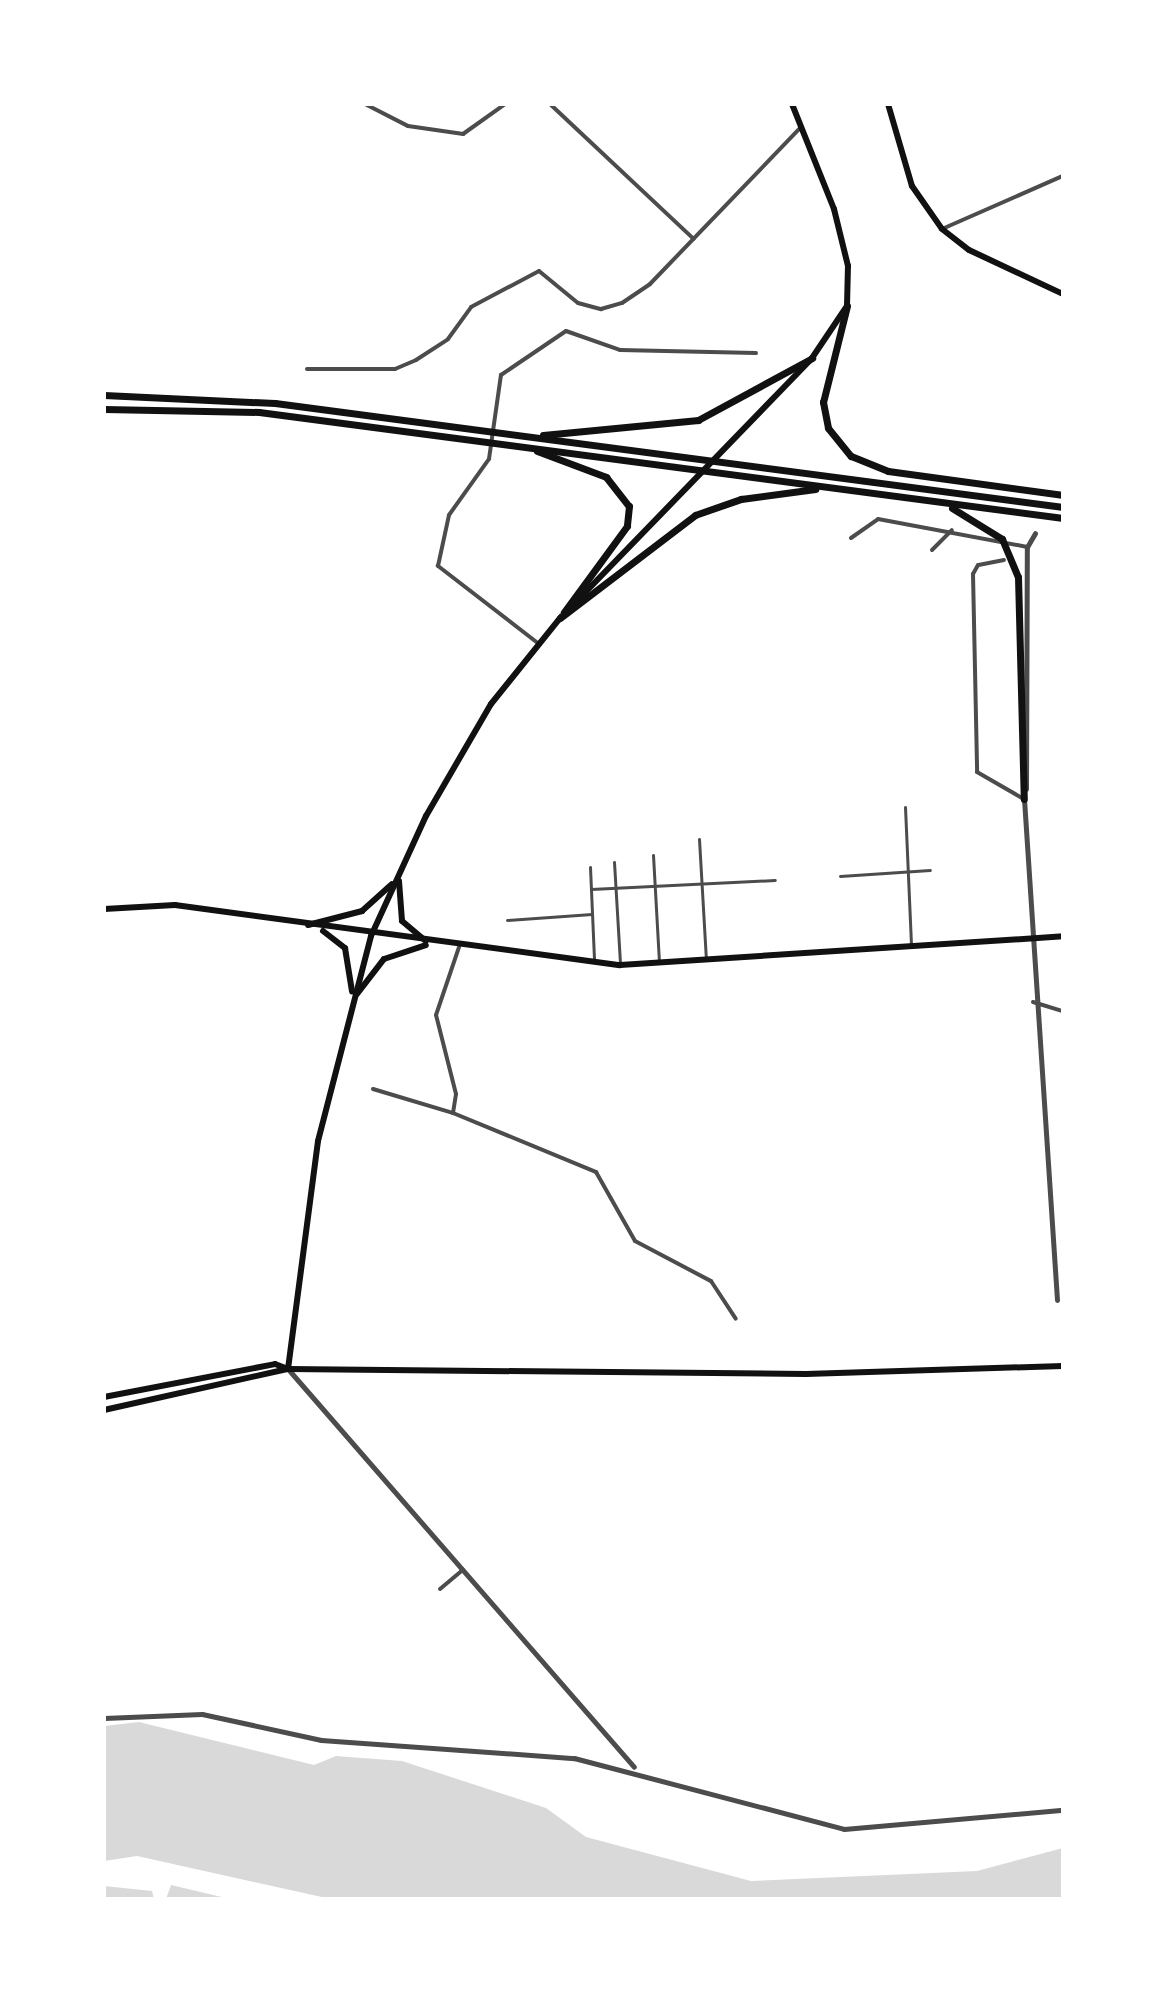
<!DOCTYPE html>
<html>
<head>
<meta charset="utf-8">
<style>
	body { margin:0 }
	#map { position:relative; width:1167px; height:2003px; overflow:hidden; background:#fff; font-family:"Roboto Serif",serif }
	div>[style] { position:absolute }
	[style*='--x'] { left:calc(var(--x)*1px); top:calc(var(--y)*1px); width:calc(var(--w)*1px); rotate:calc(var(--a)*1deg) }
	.water>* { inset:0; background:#d9d9d9 }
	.pedestrian>* { height:3px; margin:-1.5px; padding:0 1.5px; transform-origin:1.5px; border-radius:1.5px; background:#4c4c4c }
	.minor>* { height:4px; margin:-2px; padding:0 2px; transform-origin:2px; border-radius:2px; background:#4c4c4c }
	.tertiary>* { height:5px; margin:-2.5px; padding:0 2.5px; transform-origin:2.5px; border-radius:2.5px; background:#4c4c4c }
	.secondary>* { height:6px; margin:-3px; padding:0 3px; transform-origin:3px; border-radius:3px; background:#111 }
	.motorway>* { height:7px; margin:-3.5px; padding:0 3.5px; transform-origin:3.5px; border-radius:3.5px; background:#111 }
	span { translate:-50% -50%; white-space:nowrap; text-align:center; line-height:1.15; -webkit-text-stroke:8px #fff; paint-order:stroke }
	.frame { position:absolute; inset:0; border:106px solid #fff; pointer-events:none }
</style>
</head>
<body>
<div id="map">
	<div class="water">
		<div style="clip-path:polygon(139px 1722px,314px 1765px,336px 1756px,402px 1761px,546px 1808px,586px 1837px,751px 1881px,977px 1871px,1063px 1848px,1063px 1899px,331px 1899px,137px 1856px,104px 1861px,104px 1726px)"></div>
		<div style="clip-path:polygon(171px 1885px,230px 1899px,166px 1899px)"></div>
		<div style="clip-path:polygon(104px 1886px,152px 1891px,154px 1899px,104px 1899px)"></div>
	</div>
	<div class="pedestrian">
		<div style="--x:905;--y:807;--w:139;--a:87.5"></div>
		<div style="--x:699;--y:839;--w:120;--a:86.7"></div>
		<div style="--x:653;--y:855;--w:107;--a:86.8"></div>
		<div style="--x:614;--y:862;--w:101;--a:86.6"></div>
		<div style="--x:590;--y:867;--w:92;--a:87.5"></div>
		<div style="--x:840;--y:876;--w:90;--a:-3.8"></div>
		<div style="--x:591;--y:889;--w:184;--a:-2.8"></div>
		<div style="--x:507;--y:920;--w:85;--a:-4"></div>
	</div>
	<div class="minor">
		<div style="--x:365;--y:104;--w:48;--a:27.1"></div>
		<div style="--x:408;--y:126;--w:56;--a:8.3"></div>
		<div style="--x:463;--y:134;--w:52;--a:-35.5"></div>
		<div style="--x:550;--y:104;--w:197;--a:43.2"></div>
		<div style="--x:942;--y:229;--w:132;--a:-23.7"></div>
		<div style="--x:307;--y:369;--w:88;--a:0"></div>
		<div style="--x:395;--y:369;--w:23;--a:-23"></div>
		<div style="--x:416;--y:360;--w:38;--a:-33"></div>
		<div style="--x:448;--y:339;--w:39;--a:-54"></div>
		<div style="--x:471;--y:307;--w:77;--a:-27.9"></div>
		<div style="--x:539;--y:271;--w:50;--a:39.4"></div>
		<div style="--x:578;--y:303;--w:24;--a:15"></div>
		<div style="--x:601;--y:309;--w:22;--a:-16"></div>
		<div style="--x:622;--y:303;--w:34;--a:-34"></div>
		<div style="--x:650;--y:284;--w:218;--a:-46.1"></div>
		<div style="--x:851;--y:538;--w:33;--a:-35"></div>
		<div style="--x:878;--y:519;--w:152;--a:10.6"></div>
		<div style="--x:932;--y:550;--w:28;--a:-45"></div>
		<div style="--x:1004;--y:560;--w:26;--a:169"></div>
		<div style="--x:978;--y:565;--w:10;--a:119"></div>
		<div style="--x:973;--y:574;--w:198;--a:88.8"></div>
		<div style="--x:977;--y:772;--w:52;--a:30"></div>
		<div style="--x:539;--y:644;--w:128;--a:-142.3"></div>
		<div style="--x:438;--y:566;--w:52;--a:-77.8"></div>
		<div style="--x:449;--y:515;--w:69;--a:-54.5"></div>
		<div style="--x:489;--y:459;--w:85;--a:-81.9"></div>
		<div style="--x:501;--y:375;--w:78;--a:-34.1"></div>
		<div style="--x:566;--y:331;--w:57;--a:19.4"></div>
		<div style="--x:620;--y:350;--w:136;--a:1.3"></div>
		<div style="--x:1033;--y:1002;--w:31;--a:17"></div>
		<div style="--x:373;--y:1089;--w:84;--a:16.7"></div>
		<div style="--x:453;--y:1113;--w:155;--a:22.4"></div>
		<div style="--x:596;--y:1172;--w:79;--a:60.5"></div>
		<div style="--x:635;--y:1241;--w:86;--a:27.8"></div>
		<div style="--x:711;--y:1281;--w:45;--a:56.7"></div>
		<div style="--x:453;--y:1113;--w:19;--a:-81"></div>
		<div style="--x:456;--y:1094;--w:81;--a:-104.2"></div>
		<div style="--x:436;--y:1015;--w:72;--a:-71.3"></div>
		<div style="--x:440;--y:1589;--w:30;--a:-40"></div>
	</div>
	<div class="tertiary">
		<div style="--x:1026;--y:789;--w:242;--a:-89.8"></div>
		<div style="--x:1027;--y:547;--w:16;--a:-60"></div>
		<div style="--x:1024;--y:799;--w:502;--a:86.23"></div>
		<div style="--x:288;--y:1369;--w:527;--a:49"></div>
		<div style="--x:104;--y:1718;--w:98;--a:-2.3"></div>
		<div style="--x:202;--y:1714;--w:122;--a:12.3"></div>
		<div style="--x:321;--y:1740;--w:254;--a:4.1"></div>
		<div style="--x:574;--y:1758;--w:279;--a:14.7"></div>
		<div style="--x:844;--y:1829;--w:220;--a:-5"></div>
	</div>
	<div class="secondary">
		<div style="--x:888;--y:104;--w:85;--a:73.7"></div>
		<div style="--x:912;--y:186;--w:52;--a:55.1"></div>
		<div style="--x:942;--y:229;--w:34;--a:38"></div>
		<div style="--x:969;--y:250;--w:104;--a:25.1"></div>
		<div style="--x:572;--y:606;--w:345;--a:-45.9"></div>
		<div style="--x:812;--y:358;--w:63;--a:-56.1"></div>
		<div style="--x:847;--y:306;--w:40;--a:-88.6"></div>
		<div style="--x:848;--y:266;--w:59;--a:-103.8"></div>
		<div style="--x:834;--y:209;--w:113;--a:-111.8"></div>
		<div style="--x:399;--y:881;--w:40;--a:85.7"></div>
		<div style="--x:402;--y:921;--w:31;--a:40"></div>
		<div style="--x:104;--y:909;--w:71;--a:-3.2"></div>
		<div style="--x:175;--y:905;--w:449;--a:7.7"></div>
		<div style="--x:620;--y:965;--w:444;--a:-3.7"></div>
		<div style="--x:308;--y:925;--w:56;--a:-14.5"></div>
		<div style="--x:362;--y:911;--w:40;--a:-42"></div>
		<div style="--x:323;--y:931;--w:28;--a:38"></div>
		<div style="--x:345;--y:948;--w:44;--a:80.8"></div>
		<div style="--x:357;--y:994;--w:44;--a:-52.4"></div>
		<div style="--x:384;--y:959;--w:44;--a:-18.4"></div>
		<div style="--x:288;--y:1369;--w:230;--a:-82.5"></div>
		<div style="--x:318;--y:1141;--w:212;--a:-75.5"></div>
		<div style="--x:371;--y:936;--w:132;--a:-65.4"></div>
		<div style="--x:426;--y:816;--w:129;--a:-59.9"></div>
		<div style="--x:491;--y:704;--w:112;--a:-51.2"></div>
		<div style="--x:104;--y:1397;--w:174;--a:-10.9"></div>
		<div style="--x:275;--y:1364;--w:14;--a:21"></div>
		<div style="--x:288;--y:1369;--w:518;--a:0.55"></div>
		<div style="--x:806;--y:1374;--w:257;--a:-1.8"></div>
		<div style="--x:104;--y:1410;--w:189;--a:-12.6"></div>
	</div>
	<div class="motorway">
		<div style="--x:847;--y:306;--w:99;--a:104"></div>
		<div style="--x:823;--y:402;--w:26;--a:79"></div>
		<div style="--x:828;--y:428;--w:36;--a:51"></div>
		<div style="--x:851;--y:456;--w:40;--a:22"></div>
		<div style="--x:888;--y:471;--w:177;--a:7.8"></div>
		<div style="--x:104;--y:395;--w:171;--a:2.7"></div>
		<div style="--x:275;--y:403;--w:795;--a:7.52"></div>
		<div style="--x:104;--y:409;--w:155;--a:1.1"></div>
		<div style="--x:259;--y:412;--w:811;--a:7.51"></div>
		<div style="--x:543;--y:435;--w:156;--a:-5.5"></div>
		<div style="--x:698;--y:420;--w:130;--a:-28.5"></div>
		<div style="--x:537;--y:451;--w:74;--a:20.6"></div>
		<div style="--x:606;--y:477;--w:37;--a:52"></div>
		<div style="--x:629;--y:506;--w:20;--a:96"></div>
		<div style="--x:627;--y:526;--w:107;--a:126.2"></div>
		<div style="--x:952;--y:508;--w:59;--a:31.8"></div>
		<div style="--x:1002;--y:539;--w:41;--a:67.2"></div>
		<div style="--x:1018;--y:577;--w:222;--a:88.5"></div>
		<div style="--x:560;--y:618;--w:170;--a:-37.3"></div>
		<div style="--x:695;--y:515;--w:49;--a:-19.2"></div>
		<div style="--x:741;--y:499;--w:75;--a:-7.7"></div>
	</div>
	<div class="frame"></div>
</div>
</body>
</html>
